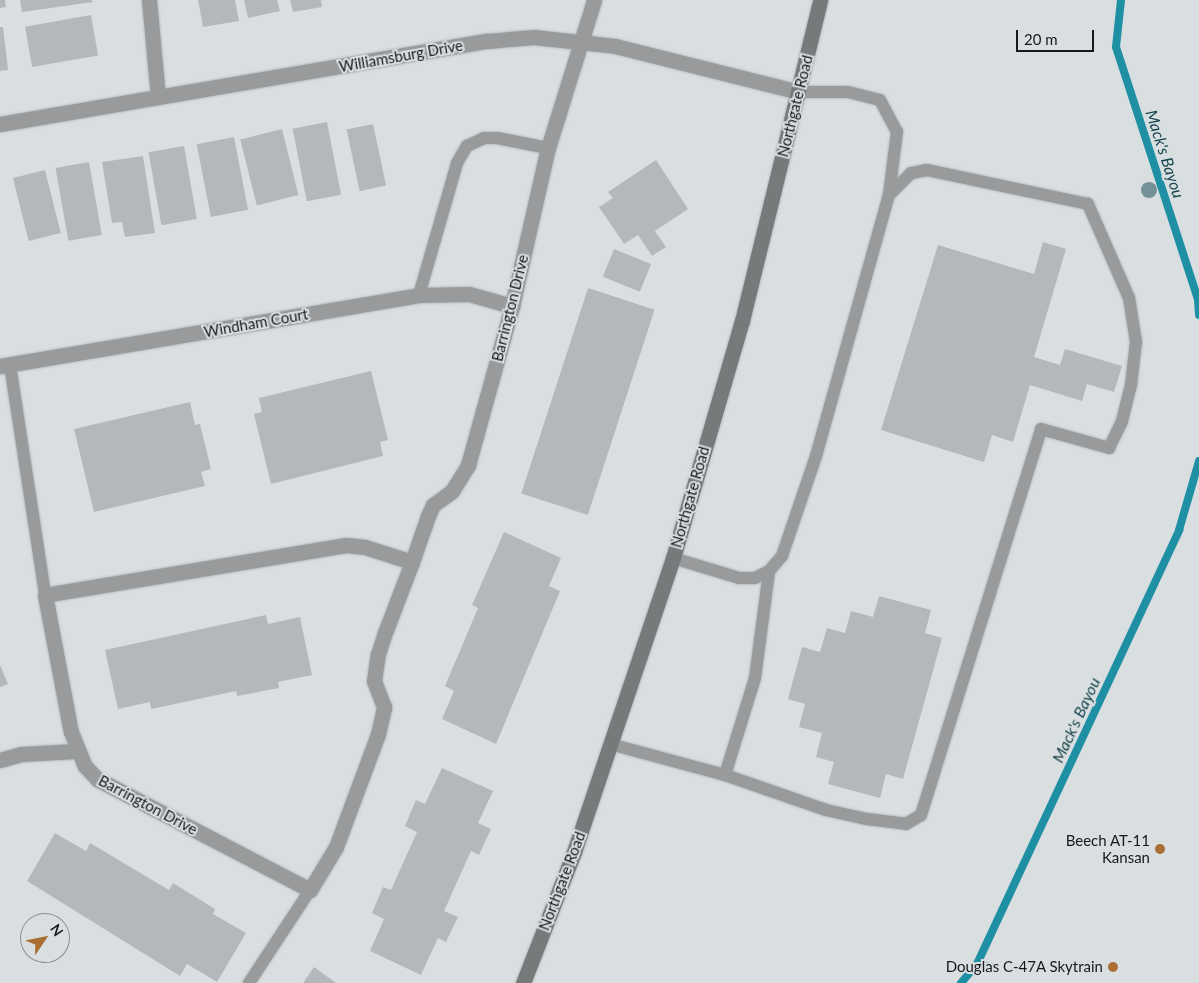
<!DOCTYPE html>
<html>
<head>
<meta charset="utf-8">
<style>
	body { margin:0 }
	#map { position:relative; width:1199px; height:983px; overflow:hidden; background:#d9dfe1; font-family:Lato,sans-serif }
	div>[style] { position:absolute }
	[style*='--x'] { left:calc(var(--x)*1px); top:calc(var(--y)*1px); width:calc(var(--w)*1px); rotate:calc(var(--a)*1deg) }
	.stream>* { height:8px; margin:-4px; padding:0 4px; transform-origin:4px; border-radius:4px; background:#1f90a4 }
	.building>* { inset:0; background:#b3b9bb; transform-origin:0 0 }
	.roads { filter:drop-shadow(0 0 1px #b6bbbd) drop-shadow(0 0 1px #b6bbbd) }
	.service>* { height:12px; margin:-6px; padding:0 6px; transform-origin:6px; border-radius:6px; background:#989a9b }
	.minor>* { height:15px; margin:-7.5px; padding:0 7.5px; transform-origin:7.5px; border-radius:7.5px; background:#989a9b }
	.secondary>* { height:15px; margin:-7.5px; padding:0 7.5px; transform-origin:7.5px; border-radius:7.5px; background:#767a7b }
	.trees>* { width:16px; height:16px; margin:-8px; border-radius:50%; background:#759197 }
	.dots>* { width:14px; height:14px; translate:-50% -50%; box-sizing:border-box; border:2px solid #d9dfe1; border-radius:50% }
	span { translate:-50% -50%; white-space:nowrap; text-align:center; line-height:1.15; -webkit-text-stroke:4px #d9dfe1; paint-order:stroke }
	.street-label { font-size:15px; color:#161819 }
	.poi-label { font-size:15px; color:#161819 }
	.right { translate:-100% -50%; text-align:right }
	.water-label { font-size:16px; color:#16444d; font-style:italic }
	.north { position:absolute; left:20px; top:913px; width:50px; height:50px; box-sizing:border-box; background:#d9dfe1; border:1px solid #8b8f91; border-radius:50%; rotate:56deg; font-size:14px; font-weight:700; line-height:20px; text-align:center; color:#161819 }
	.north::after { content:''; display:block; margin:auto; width:18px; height:22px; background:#ab6e32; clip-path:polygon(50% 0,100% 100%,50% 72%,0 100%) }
	.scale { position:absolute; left:1016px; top:30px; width:78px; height:22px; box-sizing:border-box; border:2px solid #161819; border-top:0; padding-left:6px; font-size:15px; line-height:18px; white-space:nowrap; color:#161819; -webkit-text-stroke:4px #d9dfe1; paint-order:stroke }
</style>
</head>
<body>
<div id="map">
	<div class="stream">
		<div style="--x:1121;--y:0;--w:47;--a:96.1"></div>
		<div style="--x:1116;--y:47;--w:266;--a:72"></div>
		<div style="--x:1198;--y:300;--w:15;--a:86"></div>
		<div style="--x:977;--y:964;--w:16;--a:11"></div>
		<div style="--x:961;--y:983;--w:25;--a:-50"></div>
		<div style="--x:977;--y:964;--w:479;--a:-65"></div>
		<div style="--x:1179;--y:530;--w:72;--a:-73.8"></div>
	</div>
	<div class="building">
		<div style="clip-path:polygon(0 0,5px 0,6px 7px,0 8px)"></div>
		<div style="clip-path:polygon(20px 0,92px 0,93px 2px,22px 12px)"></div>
		<div style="clip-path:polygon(198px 0,235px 0,239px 21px,203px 27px)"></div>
		<div style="clip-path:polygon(244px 0,277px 0,280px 11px,248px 18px)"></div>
		<div style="clip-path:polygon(290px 0,321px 0,322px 7px,293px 12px)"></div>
		<div style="left:91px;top:15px;width:41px;height:67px;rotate:80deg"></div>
		<div style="clip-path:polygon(0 27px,3px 27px,8px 70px,0 71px)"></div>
		<div style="left:327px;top:122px;width:74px;height:35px;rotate:79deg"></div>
		<div style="left:373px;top:124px;width:63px;height:27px;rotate:78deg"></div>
		<div style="left:282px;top:129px;width:68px;height:43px;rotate:76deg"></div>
		<div style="left:234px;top:137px;width:74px;height:38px;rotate:79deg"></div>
		<div style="left:184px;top:146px;width:74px;height:36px;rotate:80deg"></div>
		<div style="clip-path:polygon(143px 156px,155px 233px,125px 237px,122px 222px,112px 223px,102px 162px)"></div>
		<div style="clip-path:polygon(656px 160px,688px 209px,655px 231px,666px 247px,652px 256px,638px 235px,624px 244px,599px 207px,613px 198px,608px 192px)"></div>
		<div style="left:89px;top:162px;width:74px;height:34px;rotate:80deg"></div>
		<div style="left:45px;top:170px;width:65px;height:33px;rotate:76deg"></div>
		<div style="clip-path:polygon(1043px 242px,1066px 249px,1034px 357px,1060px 365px,1065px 349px,1122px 366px,1114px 392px,1087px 384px,1082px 401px,1030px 385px,1013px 442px,992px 435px,984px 462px,881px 430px,938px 245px,1034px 274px)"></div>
		<div style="left:614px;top:249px;width:40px;height:30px;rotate:22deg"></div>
		<div style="left:588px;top:288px;width:70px;height:216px;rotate:18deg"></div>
		<div style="clip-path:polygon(371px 371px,388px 440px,380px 442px,383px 456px,271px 484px,254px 414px,262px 412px,259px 398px)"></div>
		<div style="clip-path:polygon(190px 402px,195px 425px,200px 424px,211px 469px,201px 472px,205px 486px,94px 512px,74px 429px)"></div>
		<div style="clip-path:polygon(504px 532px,561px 558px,549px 586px,560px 591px,496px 744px,442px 719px,454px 691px,445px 686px,478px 608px,472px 605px)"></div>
		<div style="clip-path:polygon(879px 596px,931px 610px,925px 633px,942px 638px,903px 779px,886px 774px,880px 798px,828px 784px,834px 762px,816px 757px,822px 733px,799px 727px,805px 704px,788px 699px,802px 647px,820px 652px,827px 628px,845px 633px,851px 611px,873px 617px)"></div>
		<div style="clip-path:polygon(266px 615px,268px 624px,300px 617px,312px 675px,278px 682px,279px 688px,237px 696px,236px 691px,151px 709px,150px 702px,118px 709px,105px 650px)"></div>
		<div style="clip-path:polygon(0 665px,8px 684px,0 687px)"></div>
		<div style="clip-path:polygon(442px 768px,493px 791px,478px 823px,491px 829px,479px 855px,471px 851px,444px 911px,458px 917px,446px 942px,438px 938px,421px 975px,370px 951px,384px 919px,372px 913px,383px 887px,391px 890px,417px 832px,405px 826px,416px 800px,425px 804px)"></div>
		<div style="clip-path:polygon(55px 833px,86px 851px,90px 843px,169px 890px,173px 883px,215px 909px,213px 914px,246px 933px,217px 982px,187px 964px,180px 976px,27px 881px)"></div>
		<div style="clip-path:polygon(314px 967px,336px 983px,303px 983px)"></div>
	</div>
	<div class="roads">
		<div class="service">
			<div style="--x:419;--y:295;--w:137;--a:-73.9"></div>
			<div style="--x:457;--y:163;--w:20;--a:-60"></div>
			<div style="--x:467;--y:146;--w:19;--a:-25"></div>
			<div style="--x:484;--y:138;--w:13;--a:0"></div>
			<div style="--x:497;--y:138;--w:52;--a:11.1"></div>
			<div style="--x:10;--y:365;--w:233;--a:81.3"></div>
			<div style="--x:673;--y:558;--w:69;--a:16.9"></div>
			<div style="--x:739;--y:578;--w:16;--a:0"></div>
			<div style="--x:755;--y:578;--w:16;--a:-27"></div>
			<div style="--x:769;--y:571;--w:20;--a:-49"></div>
			<div style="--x:782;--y:556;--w:106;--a:-71.2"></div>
			<div style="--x:816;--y:456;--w:271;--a:-74.4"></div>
			<div style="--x:610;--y:744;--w:119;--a:15.1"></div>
			<div style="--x:725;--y:775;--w:107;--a:19.1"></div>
			<div style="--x:826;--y:810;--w:42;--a:12.4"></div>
			<div style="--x:867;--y:819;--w:39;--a:7"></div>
			<div style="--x:906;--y:824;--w:17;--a:-31"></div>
			<div style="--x:921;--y:815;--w:404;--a:-72.7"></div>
			<div style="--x:1041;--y:429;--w:71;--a:15.6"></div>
			<div style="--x:1109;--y:448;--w:30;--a:-64"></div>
			<div style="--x:1122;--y:421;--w:37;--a:-76"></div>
			<div style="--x:1131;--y:385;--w:43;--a:-83.4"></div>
			<div style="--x:1136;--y:342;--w:45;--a:-99"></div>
			<div style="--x:1129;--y:298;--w:103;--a:-113.6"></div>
			<div style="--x:1088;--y:204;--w:165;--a:-168.1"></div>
			<div style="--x:927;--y:170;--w:16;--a:169"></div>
			<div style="--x:911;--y:173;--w:31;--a:135"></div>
			<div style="--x:889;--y:195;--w:64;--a:-82.8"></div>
			<div style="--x:897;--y:132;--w:36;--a:-118"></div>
			<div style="--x:880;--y:100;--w:34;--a:-166"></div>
			<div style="--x:847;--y:92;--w:47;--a:180"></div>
			<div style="--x:725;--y:775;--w:102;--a:-72.8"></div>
			<div style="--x:755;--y:678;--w:108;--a:-82.5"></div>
			<div style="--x:249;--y:983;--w:111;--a:-56.7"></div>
		</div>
		<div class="minor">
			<div style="--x:149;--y:0;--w:97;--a:84.7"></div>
			<div style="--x:0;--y:124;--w:494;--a:-9.7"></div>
			<div style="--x:487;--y:41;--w:47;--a:-4.9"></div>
			<div style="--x:534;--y:37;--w:81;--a:6.3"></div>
			<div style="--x:615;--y:46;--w:191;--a:14"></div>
			<div style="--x:0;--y:366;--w:425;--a:-9.6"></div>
			<div style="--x:419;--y:295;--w:50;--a:-1.1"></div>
			<div style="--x:469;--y:294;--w:45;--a:15.6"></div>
			<div style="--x:412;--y:562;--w:49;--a:-162.3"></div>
			<div style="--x:365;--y:547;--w:19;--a:-174"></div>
			<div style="--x:346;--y:545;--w:305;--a:170.6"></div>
			<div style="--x:45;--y:595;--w:139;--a:79.3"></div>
			<div style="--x:71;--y:732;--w:37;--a:68"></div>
			<div style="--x:85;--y:766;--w:18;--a:47"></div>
			<div style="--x:97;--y:779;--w:240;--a:27.5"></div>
			<div style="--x:310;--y:890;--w:50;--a:-58.8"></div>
			<div style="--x:336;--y:847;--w:121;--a:-69.6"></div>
			<div style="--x:378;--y:734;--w:28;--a:-77"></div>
			<div style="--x:384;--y:707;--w:28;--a:-111"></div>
			<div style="--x:374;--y:681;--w:27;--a:-82"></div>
			<div style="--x:378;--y:654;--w:25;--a:-72"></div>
			<div style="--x:386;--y:630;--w:73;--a:-69.1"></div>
			<div style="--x:412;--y:562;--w:36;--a:-71"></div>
			<div style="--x:424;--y:528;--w:13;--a:-72"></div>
			<div style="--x:428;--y:516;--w:12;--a:-66"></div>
			<div style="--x:433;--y:505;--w:24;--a:-36"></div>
			<div style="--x:452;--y:491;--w:31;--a:-58"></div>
			<div style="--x:468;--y:465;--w:165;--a:-74.5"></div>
			<div style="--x:512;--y:306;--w:162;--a:-77.2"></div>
			<div style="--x:548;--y:148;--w:155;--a:-72.7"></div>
			<div style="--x:0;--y:760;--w:22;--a:-16"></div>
			<div style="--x:21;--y:754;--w:55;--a:-3.1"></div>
		</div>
		<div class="secondary">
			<div style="--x:523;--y:983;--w:141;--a:-68.7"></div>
			<div style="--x:574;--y:852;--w:310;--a:-71.4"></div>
			<div style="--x:673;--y:558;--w:247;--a:-73.8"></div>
			<div style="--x:742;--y:321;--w:330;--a:-76.3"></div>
		</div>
	</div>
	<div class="trees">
		<div style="left:1149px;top:190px"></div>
	</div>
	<div class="dots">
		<div style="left:1160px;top:849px;background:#ab6e32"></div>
		<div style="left:1113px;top:967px;background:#ab6e32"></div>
	</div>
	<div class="street-label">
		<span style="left:401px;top:56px;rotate:-10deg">Williamsburg Drive</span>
		<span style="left:795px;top:106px;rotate:-76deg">Northgate Road</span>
		<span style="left:510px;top:308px;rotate:-76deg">Barrington Drive</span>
		<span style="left:256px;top:323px;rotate:-10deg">Windham Court</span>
		<span style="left:690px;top:497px;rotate:-74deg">Northgate Road</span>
		<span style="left:148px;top:805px;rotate:28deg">Barrington Drive</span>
		<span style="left:562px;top:881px;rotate:-69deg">Northgate Road</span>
	</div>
	<div class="poi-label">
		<span class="right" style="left:1150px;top:849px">Beech AT-11<br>Kansan</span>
		<span class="right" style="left:1103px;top:967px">Douglas C-47A Skytrain</span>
	</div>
	<div class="water-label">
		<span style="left:1165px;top:154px;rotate:72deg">Mack's Bayou</span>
		<span style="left:1076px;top:720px;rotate:-65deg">Mack's Bayou</span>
	</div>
	<div class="north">N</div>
	<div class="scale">20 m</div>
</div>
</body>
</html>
